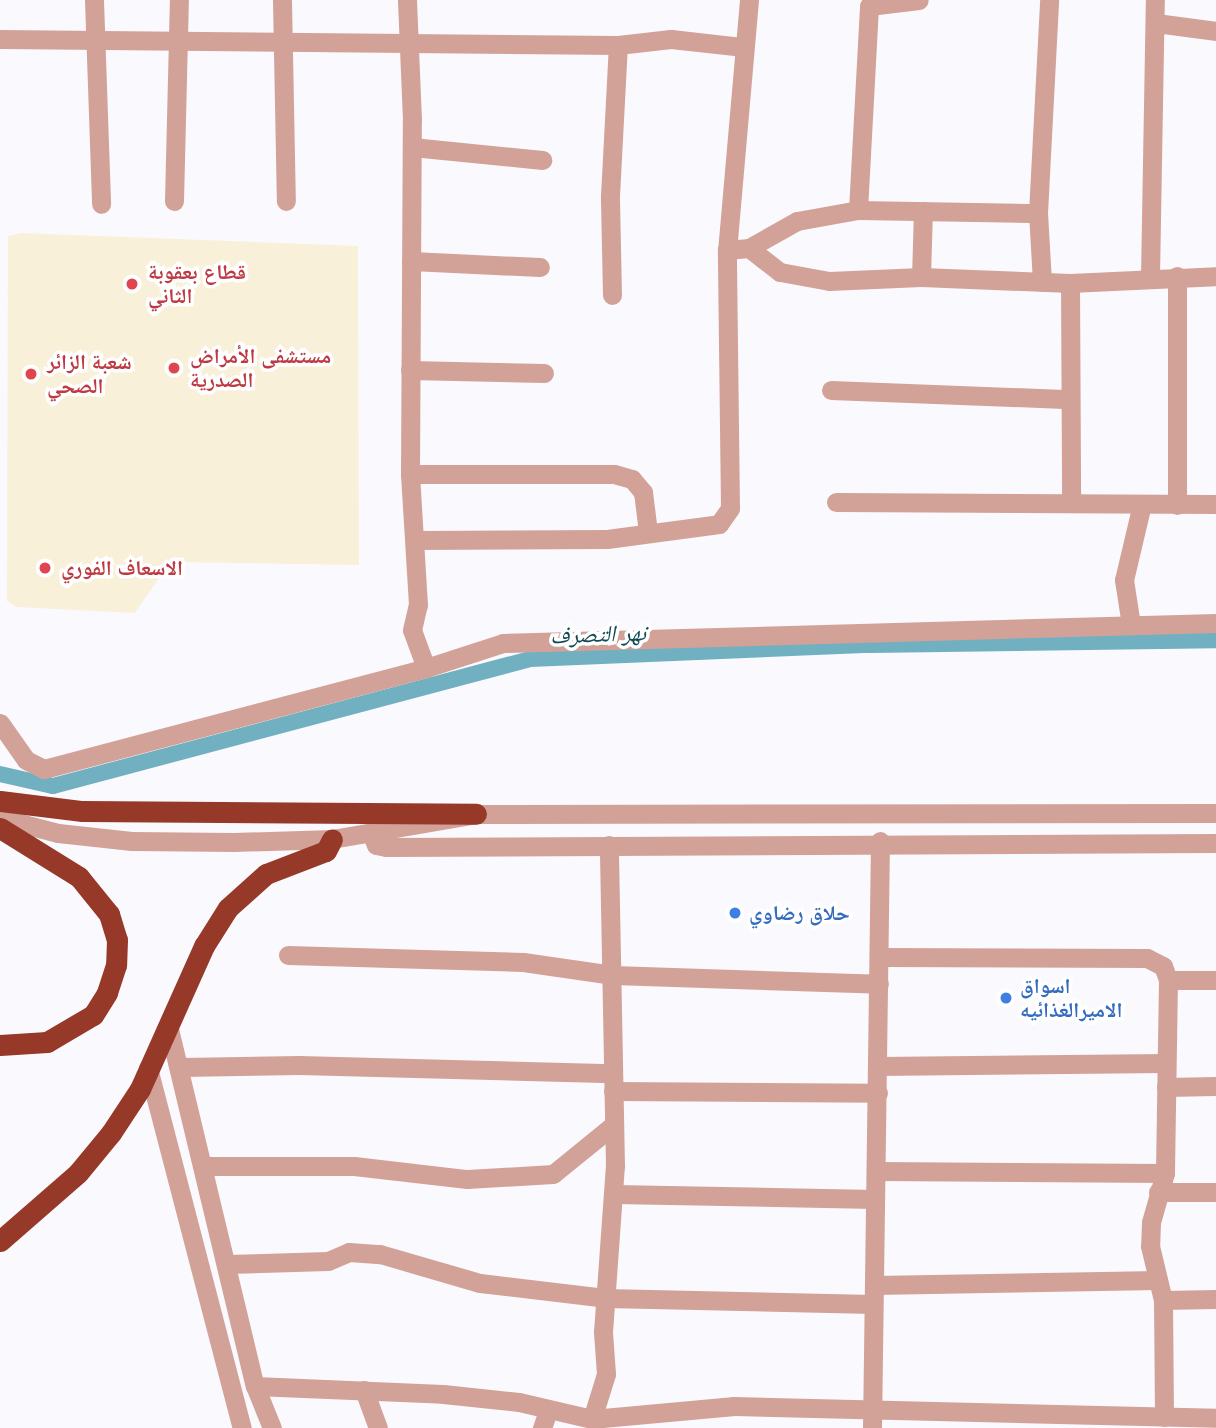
<!DOCTYPE html>
<html>
<head>
<meta charset="utf-8">
<style>
	body { margin:0 }
	#map { position:relative; width:1216px; height:1428px; overflow:hidden; background:#fafafe; font-family:Arial,"Noto Naskh Arabic",sans-serif }
	div>[style] { position:absolute }
	[style*='--x'] { left:calc(var(--x)*1px); top:calc(var(--y)*1px); width:calc(var(--w)*1px); rotate:calc(var(--a)*1deg) }
	.medical>* { inset:0; background:#f9f0da }
	.canal>* { height:16px; margin:-8px; padding:0 8px; transform-origin:8px; border-radius:8px; background:#71b0c0 }
	.minor>* { height:19px; margin:-9.5px; padding:0 9.5px; transform-origin:9.5px; border-radius:9.5px; background:#d2a299 }
	.highway>* { height:21px; margin:-10.5px; padding:0 10.5px; transform-origin:10.5px; border-radius:10.5px; background:#963929 }
	.dots>* { width:19px; height:19px; translate:-50% -50%; box-sizing:border-box; border:4px solid #fff; border-radius:50% }
	span { translate:-50% -50%; white-space:nowrap; text-align:center; line-height:1.15; -webkit-text-stroke:7px #fff; paint-order:stroke }
	.health-label { font-size:21px; color:#be3a42; font-weight:700 }
	.left { translate:0 -50%; text-align:left }
	.shop-label { font-size:21px; color:#366cbe; font-weight:700 }
	.water-label { font-size:23px; color:#114955; font-style:italic }
</style>
</head>
<body>
<div id="map">
	<div class="medical">
		<div style="clip-path:polygon(21px 233px,358px 246px,359px 565px,170px 562px,135px 613px,16px 607px,7px 601px,8px 236px)"></div>
	</div>
	<div class="canal">
		<div style="--x:0;--y:774;--w:54;--a:12.8"></div>
		<div style="--x:53;--y:786;--w:494;--a:-14.9"></div>
		<div style="--x:530;--y:659;--w:340;--a:-2.4"></div>
		<div style="--x:870;--y:645;--w:346;--a:-0.8"></div>
	</div>
	<div class="minor">
		<div style="--x:94;--y:0;--w:204;--a:88"></div>
		<div style="--x:282;--y:0;--w:201;--a:88.9"></div>
		<div style="--x:749;--y:0;--w:251;--a:95"></div>
		<div style="--x:727;--y:250;--w:22;--a:-5"></div>
		<div style="--x:749;--y:248;--w:55;--a:-29.4"></div>
		<div style="--x:797;--y:221;--w:62;--a:-10.2"></div>
		<div style="--x:858;--y:210;--w:180;--a:1"></div>
		<div style="--x:1156;--y:23;--w:61;--a:7.6"></div>
		<div style="--x:0;--y:39;--w:618;--a:0.56"></div>
		<div style="--x:618;--y:45;--w:53;--a:-6.5"></div>
		<div style="--x:671;--y:39;--w:71;--a:6.4"></div>
		<div style="--x:412;--y:147;--w:131;--a:5.7"></div>
		<div style="--x:174;--y:201;--w:201;--a:-88.6"></div>
		<div style="--x:858;--y:210;--w:204;--a:-86.9"></div>
		<div style="--x:869;--y:6;--w:50;--a:-6.8"></div>
		<div style="--x:749;--y:248;--w:39;--a:38"></div>
		<div style="--x:780;--y:272;--w:50;--a:10.4"></div>
		<div style="--x:829;--y:281;--w:92;--a:-2.5"></div>
		<div style="--x:921;--y:277;--w:149;--a:2.3"></div>
		<div style="--x:1070;--y:283;--w:146;--a:-2.7"></div>
		<div style="--x:411;--y:261;--w:129;--a:2.7"></div>
		<div style="--x:921;--y:277;--w:66;--a:-88.3"></div>
		<div style="--x:1150;--y:277;--w:277;--a:-89"></div>
		<div style="--x:1042;--y:282;--w:69;--a:-93.3"></div>
		<div style="--x:1038;--y:213;--w:213;--a:-87"></div>
		<div style="--x:1070;--y:283;--w:220;--a:89.7"></div>
		<div style="--x:612;--y:295;--w:99;--a:-91.2"></div>
		<div style="--x:610;--y:196;--w:151;--a:-87"></div>
		<div style="--x:410;--y:370;--w:134;--a:1.3"></div>
		<div style="--x:831;--y:390;--w:239;--a:2.2"></div>
		<div style="--x:410;--y:474;--w:204;--a:0"></div>
		<div style="--x:614;--y:474;--w:19;--a:16"></div>
		<div style="--x:632;--y:479;--w:17;--a:50"></div>
		<div style="--x:643;--y:492;--w:40;--a:82.9"></div>
		<div style="--x:836;--y:502;--w:380;--a:0.3"></div>
		<div style="--x:1177;--y:505;--w:229;--a:-90"></div>
		<div style="--x:417;--y:540;--w:190;--a:-0.3"></div>
		<div style="--x:607;--y:539;--w:113;--a:-7.6"></div>
		<div style="--x:719;--y:524;--w:19;--a:-55"></div>
		<div style="--x:730;--y:508;--w:258;--a:-90.7"></div>
		<div style="--x:1131;--y:625;--w:46;--a:-98.8"></div>
		<div style="--x:1124;--y:580;--w:78;--a:-76.7"></div>
		<div style="--x:426;--y:668;--w:81;--a:-18"></div>
		<div style="--x:503;--y:643;--w:713;--a:-1.61"></div>
		<div style="--x:0;--y:723;--w:45;--a:54.9"></div>
		<div style="--x:26;--y:760;--w:20;--a:27"></div>
		<div style="--x:44;--y:769;--w:395;--a:-14.8"></div>
		<div style="--x:426;--y:668;--w:40;--a:-110.2"></div>
		<div style="--x:412;--y:630;--w:26;--a:-77"></div>
		<div style="--x:418;--y:605;--w:131;--a:-93.5"></div>
		<div style="--x:410;--y:474;--w:354;--a:-89.7"></div>
		<div style="--x:412;--y:120;--w:120;--a:-92.4"></div>
		<div style="--x:0;--y:818;--w:60;--a:14.5"></div>
		<div style="--x:58;--y:833;--w:74;--a:6.2"></div>
		<div style="--x:132;--y:841;--w:102;--a:0.6"></div>
		<div style="--x:234;--y:842;--w:98;--a:-1.8"></div>
		<div style="--x:332;--y:839;--w:146;--a:-9.8"></div>
		<div style="--x:476;--y:814;--w:740;--a:-0.08"></div>
		<div style="--x:371;--y:833;--w:13;--a:67"></div>
		<div style="--x:376;--y:845;--w:10;--a:11"></div>
		<div style="--x:386;--y:847;--w:830;--a:-0.28"></div>
		<div style="--x:288;--y:955;--w:235;--a:1.7"></div>
		<div style="--x:523;--y:962;--w:91;--a:8.2"></div>
		<div style="--x:613;--y:975;--w:266;--a:1.9"></div>
		<div style="--x:879;--y:957;--w:268;--a:0.2"></div>
		<div style="--x:1147;--y:958;--w:18;--a:27"></div>
		<div style="--x:1163;--y:966;--w:15;--a:70"></div>
		<div style="--x:1168;--y:980;--w:193;--a:90.9"></div>
		<div style="--x:1165;--y:1173;--w:51;--a:105.9"></div>
		<div style="--x:1151;--y:1222;--w:24;--a:92"></div>
		<div style="--x:1150;--y:1246;--w:56;--a:76.5"></div>
		<div style="--x:1163;--y:1300;--w:117;--a:89.5"></div>
		<div style="--x:1168;--y:980;--w:48;--a:0"></div>
		<div style="--x:169;--y:1029;--w:367;--a:76.5"></div>
		<div style="--x:255;--y:1386;--w:45;--a:68"></div>
		<div style="--x:877;--y:1066;--w:289;--a:-0.6"></div>
		<div style="--x:181;--y:1067;--w:118;--a:-1"></div>
		<div style="--x:299;--y:1065;--w:313;--a:1.5"></div>
		<div style="--x:148;--y:1068;--w:372;--a:75.4"></div>
		<div style="--x:1166;--y:1087;--w:50;--a:-1.1"></div>
		<div style="--x:613;--y:1091;--w:265;--a:0.4"></div>
		<div style="--x:204;--y:1166;--w:150;--a:0"></div>
		<div style="--x:354;--y:1166;--w:114;--a:6.6"></div>
		<div style="--x:467;--y:1179;--w:86;--a:-3.3"></div>
		<div style="--x:553;--y:1174;--w:76;--a:-39.1"></div>
		<div style="--x:876;--y:1171;--w:289;--a:0.4"></div>
		<div style="--x:1158;--y:1192;--w:58;--a:0"></div>
		<div style="--x:614;--y:1194;--w:261;--a:1.1"></div>
		<div style="--x:227;--y:1264;--w:101;--a:-1.7"></div>
		<div style="--x:328;--y:1261;--w:23;--a:-23"></div>
		<div style="--x:349;--y:1252;--w:31;--a:4"></div>
		<div style="--x:380;--y:1254;--w:104;--a:16.2"></div>
		<div style="--x:480;--y:1283;--w:126;--a:6.8"></div>
		<div style="--x:605;--y:1298;--w:268;--a:1.3"></div>
		<div style="--x:874;--y:1285;--w:284;--a:-1"></div>
		<div style="--x:1163;--y:1300;--w:53;--a:-1.1"></div>
		<div style="--x:255;--y:1386;--w:188;--a:2.4"></div>
		<div style="--x:443;--y:1394;--w:76;--a:6"></div>
		<div style="--x:519;--y:1402;--w:75;--a:13.1"></div>
		<div style="--x:592;--y:1419;--w:143;--a:-5.2"></div>
		<div style="--x:734;--y:1406;--w:482;--a:1.4"></div>
		<div style="--x:364;--y:1390;--w:40;--a:69.8"></div>
		<div style="--x:592;--y:1419;--w:47;--a:-72.7"></div>
		<div style="--x:606;--y:1374;--w:42;--a:-94.1"></div>
		<div style="--x:603;--y:1332;--w:166;--a:-85.9"></div>
		<div style="--x:615;--y:1166;--w:321;--a:-91.1"></div>
		<div style="--x:542;--y:1428;--w:18;--a:-71"></div>
		<div style="--x:872;--y:1428;--w:587;--a:-89.22"></div>
	</div>
	<div class="highway">
		<div style="--x:0;--y:801;--w:83;--a:7"></div>
		<div style="--x:82;--y:811;--w:394;--a:0.4"></div>
		<div style="--x:0;--y:828;--w:93;--a:31.8"></div>
		<div style="--x:79;--y:877;--w:48;--a:51"></div>
		<div style="--x:109;--y:914;--w:27;--a:73"></div>
		<div style="--x:117;--y:940;--w:25;--a:92"></div>
		<div style="--x:116;--y:965;--w:29;--a:108"></div>
		<div style="--x:107;--y:993;--w:26;--a:122"></div>
		<div style="--x:93;--y:1015;--w:53;--a:149.6"></div>
		<div style="--x:47;--y:1042;--w:47;--a:176.3"></div>
		<div style="--x:0;--y:1241;--w:103;--a:-41.1"></div>
		<div style="--x:78;--y:1173;--w:52;--a:-50.5"></div>
		<div style="--x:111;--y:1133;--w:53;--a:-56.6"></div>
		<div style="--x:140;--y:1089;--w:157;--a:-65.9"></div>
		<div style="--x:204;--y:946;--w:45;--a:-57.7"></div>
		<div style="--x:228;--y:908;--w:51;--a:-41.8"></div>
		<div style="--x:266;--y:874;--w:64;--a:-21"></div>
		<div style="--x:326;--y:851;--w:13;--a:-63"></div>
	</div>
	<div class="dots">
		<div style="left:132px;top:284px;background:#e0444e"></div>
		<div style="left:174px;top:368px;background:#e0444e"></div>
		<div style="left:31px;top:374px;background:#e0444e"></div>
		<div style="left:45px;top:568px;background:#e0444e"></div>
		<div style="left:735px;top:913px;background:#3f7fe0"></div>
		<div style="left:1006px;top:998px;background:#3f7fe0"></div>
	</div>
	<div class="health-label">
		<span class="left" style="left:148px;top:284px">قطاع بعقوبة<br>الثاني</span>
		<span class="left" style="left:190px;top:368px">مستشفى الأمراض<br>الصدرية</span>
		<span class="left" style="left:47px;top:374px">شعبة الزائر<br>الصحي</span>
		<span class="left" style="left:61px;top:568px">الاسعاف الفوري</span>
	</div>
	<div class="shop-label">
		<span class="left" style="left:749px;top:913px">حلاق رضاوي</span>
		<span class="left" style="left:1020px;top:998px">اسواق<br>الاميرالغذائيه</span>
	</div>
	<div class="water-label">
		<span style="left:598px;top:634px;rotate:-2deg">نهر التصرف</span>
	</div>
</div>
</body>
</html>
